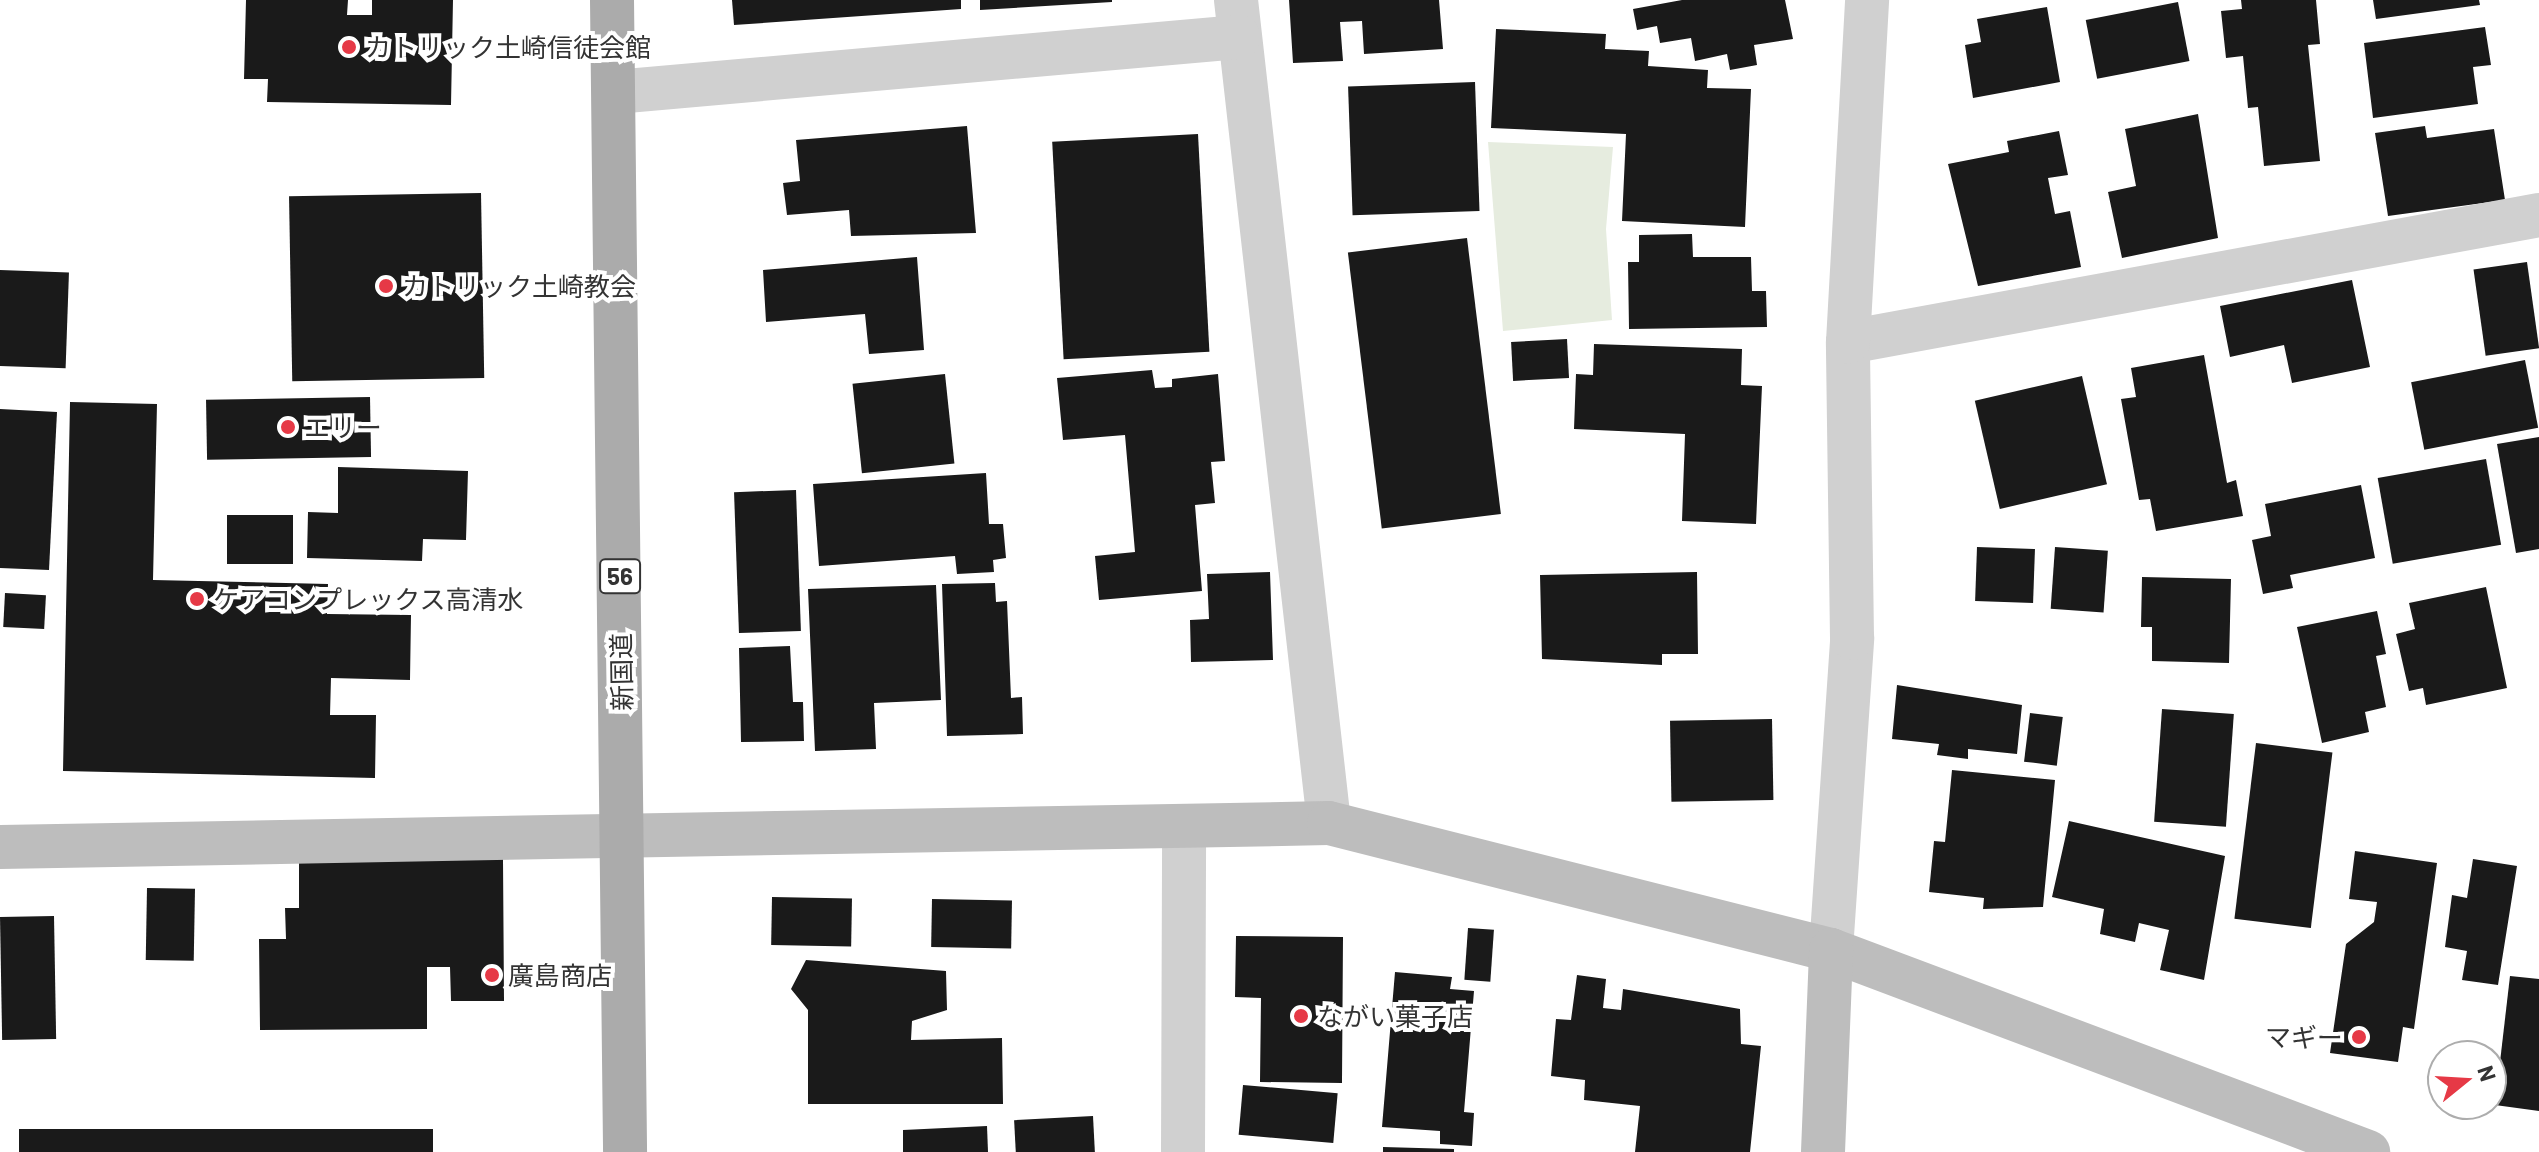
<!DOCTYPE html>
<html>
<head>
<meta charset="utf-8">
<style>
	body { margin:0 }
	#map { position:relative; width:2539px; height:1152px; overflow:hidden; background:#fff; font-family:Barlow,"Noto Sans JP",sans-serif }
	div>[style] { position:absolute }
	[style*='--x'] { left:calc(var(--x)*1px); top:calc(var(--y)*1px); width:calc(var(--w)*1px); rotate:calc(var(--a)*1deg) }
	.green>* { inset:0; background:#e6ecdf }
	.building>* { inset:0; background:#1a1a1a; transform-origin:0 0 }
	.street>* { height:44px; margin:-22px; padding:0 22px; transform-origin:22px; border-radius:22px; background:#d0d0d0 }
	.secondary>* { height:44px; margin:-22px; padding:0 22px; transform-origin:22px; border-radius:22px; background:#bdbdbd }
	.primary>* { height:44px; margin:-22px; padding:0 22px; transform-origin:22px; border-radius:22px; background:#ababab }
	.dots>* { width:22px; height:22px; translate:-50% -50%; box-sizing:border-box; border:4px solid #fff; border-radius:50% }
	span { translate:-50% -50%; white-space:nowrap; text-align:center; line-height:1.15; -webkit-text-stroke:8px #fff; paint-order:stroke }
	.shield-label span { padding:2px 6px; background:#fff; border:2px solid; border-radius:6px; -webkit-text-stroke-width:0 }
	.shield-label { font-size:24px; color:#333; font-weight:700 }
	.poi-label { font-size:26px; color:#333 }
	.left { translate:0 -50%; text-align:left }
	.right { translate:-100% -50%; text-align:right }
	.street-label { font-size:26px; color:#333 }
	.north { position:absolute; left:2427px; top:1040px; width:80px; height:80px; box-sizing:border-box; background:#fff; border:2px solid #adadad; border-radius:50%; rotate:72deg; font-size:22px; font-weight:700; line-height:32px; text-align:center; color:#333 }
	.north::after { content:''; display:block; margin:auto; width:28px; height:36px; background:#e63946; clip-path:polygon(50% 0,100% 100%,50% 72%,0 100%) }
</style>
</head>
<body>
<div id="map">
	<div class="green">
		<div style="clip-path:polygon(1488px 142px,1613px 147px,1606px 229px,1612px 320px,1503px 331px)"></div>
	</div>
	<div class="building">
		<div style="clip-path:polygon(246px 0,348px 0,347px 15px,372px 15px,372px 0,453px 0,451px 105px,267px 102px,268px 79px,244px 79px)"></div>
		<div style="clip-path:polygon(732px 0,961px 0,961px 9px,734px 25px)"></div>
		<div style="clip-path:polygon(980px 0,1112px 0,1112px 2px,980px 10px)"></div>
		<div style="clip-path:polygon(1289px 0,1439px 0,1443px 49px,1364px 54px,1362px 21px,1340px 22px,1343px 61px,1293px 63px)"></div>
		<div style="clip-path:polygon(1682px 0,1785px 0,1793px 39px,1754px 45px,1757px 65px,1730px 70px,1727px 54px,1695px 61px,1691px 38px,1660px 43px,1657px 26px,1637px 30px,1633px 9px)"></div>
		<div style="clip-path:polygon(2241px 0,2316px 0,2320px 44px,2308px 45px,2320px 161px,2264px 166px,2258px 107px,2248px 108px,2243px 56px,2226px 58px,2221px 11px,2242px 9px)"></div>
		<div style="clip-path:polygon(2373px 0,2479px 0,2480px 5px,2376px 19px)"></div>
		<div style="left:2178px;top:2px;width:60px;height:94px;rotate:79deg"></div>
		<div style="clip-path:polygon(2047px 7px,2060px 82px,1973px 98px,1965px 45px,1981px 42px,1977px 19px)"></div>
		<div style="clip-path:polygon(2485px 27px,2491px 65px,2473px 67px,2478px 104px,2373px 118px,2364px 43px)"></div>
		<div style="clip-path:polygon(1496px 29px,1606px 34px,1605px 49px,1649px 51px,1648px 66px,1708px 70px,1707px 88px,1751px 89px,1745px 227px,1622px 221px,1626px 134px,1491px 128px)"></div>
		<div style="left:1475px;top:82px;width:129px;height:127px;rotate:88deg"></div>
		<div style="clip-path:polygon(2198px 114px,2218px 238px,2122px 258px,2108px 192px,2136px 186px,2125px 129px)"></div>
		<div style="clip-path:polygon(967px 126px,976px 233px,851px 236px,849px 210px,787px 215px,783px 183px,800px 181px,796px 140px)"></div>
		<div style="clip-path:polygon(2425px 126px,2427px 138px,2494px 129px,2505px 200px,2388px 216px,2375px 133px)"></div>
		<div style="clip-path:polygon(2059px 131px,2068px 175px,2048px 178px,2055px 214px,2070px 211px,2081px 267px,1978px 286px,1948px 164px,2009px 152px,2007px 141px)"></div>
		<div style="left:1198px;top:134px;width:218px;height:146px;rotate:87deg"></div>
		<div style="left:481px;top:193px;width:185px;height:192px;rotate:89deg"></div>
		<div style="clip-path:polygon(1692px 234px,1693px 257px,1751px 257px,1752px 291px,1766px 291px,1767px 327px,1629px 329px,1628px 262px,1639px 262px,1639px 235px)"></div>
		<div style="left:1467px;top:238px;width:278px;height:120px;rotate:83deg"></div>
		<div style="clip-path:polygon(917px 257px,924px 350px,869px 354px,865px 314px,766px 322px,763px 270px)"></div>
		<div style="left:2527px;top:262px;width:87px;height:54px;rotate:82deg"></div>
		<div style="left:0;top:270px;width:69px;height:96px;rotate:2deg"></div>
		<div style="clip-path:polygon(2352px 280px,2370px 367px,2292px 383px,2284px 345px,2230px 357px,2220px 306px)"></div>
		<div style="left:1567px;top:339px;width:39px;height:56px;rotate:87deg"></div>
		<div style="clip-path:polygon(1594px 344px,1742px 349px,1741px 385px,1762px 386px,1756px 524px,1682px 521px,1685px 434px,1574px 429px,1576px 374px,1593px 375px)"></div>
		<div style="clip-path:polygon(2204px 355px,2227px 483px,2236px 480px,2243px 516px,2156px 531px,2150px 499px,2139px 500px,2121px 399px,2136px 397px,2131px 368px)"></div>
		<div style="left:2525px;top:360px;width:69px;height:116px;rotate:79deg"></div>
		<div style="clip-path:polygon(1152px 370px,1155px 388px,1172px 387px,1172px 379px,1218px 374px,1225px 461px,1211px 462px,1215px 503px,1195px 505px,1202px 591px,1099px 600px,1095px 556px,1135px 552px,1125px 435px,1063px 440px,1057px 378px)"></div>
		<div style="left:945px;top:374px;width:90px;height:93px;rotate:84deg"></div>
		<div style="left:2082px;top:376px;width:111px;height:110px;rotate:77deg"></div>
		<div style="left:370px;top:397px;width:60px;height:164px;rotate:89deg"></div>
		<div style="clip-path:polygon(70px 402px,157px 404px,153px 580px,328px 584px,327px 614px,411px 615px,410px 680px,331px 678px,330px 715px,376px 715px,375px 778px,63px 771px)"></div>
		<div style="clip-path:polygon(0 409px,57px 412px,49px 570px,0 568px)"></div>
		<div style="clip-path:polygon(2539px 437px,2539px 549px,2516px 553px,2497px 444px)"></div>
		<div style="left:2486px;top:459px;width:87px;height:110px;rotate:80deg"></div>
		<div style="clip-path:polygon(338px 467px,468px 471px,466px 540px,423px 539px,422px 561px,307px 558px,308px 512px,338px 513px)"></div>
		<div style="clip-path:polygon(986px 473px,989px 524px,1003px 524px,1006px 558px,993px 560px,994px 572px,957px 574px,955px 556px,819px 566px,813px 484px)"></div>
		<div style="clip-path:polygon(2361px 485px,2375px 558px,2290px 575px,2293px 588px,2263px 594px,2252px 540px,2271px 536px,2265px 504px)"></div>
		<div style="left:796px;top:490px;width:141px;height:62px;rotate:88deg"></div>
		<div style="left:293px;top:515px;width:49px;height:66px;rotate:90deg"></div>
		<div style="left:1977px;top:547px;width:58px;height:54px;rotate:2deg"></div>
		<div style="left:2055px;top:547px;width:53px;height:62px;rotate:4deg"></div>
		<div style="clip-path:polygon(1270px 572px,1273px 660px,1191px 662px,1190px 620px,1209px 619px,1207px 574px)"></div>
		<div style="clip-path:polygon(1697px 572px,1698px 654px,1662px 654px,1662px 665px,1542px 659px,1540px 575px)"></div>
		<div style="clip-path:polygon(2142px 577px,2231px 579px,2229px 663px,2152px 661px,2152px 627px,2141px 627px)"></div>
		<div style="clip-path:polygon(995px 583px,996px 602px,1007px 601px,1011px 698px,1022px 697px,1023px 734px,947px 736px,942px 584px)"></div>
		<div style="clip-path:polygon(936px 585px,941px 700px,874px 703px,876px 749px,815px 751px,808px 589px)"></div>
		<div style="clip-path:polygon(2486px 587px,2507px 688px,2426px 705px,2423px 688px,2409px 691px,2396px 634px,2415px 629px,2409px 603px)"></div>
		<div style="left:5px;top:593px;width:41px;height:34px;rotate:3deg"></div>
		<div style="clip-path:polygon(2377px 611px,2386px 654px,2376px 656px,2386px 707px,2365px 712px,2369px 732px,2322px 743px,2297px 627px)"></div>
		<div style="clip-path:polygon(790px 646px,793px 702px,803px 702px,804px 741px,741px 742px,739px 648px)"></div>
		<div style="clip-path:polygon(1897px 685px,2022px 705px,2017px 754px,1968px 749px,1968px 759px,1937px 755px,1939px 744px,1892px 739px)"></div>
		<div style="left:2162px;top:709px;width:72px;height:113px;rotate:4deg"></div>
		<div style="left:2030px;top:713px;width:33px;height:49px;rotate:7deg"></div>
		<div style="left:1772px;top:719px;width:81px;height:102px;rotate:89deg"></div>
		<div style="left:2256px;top:743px;width:77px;height:177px;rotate:7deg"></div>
		<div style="clip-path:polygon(1952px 770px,2055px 780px,2043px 907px,1983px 909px,1984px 898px,1929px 892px,1934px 841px,1945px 842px)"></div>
		<div style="clip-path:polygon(2069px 821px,2225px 856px,2204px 980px,2160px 970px,2169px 930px,2139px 923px,2135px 942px,2100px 934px,2104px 909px,2052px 897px)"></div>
		<div style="clip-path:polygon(2355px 851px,2437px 863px,2414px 1029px,2403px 1027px,2398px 1062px,2330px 1053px,2346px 944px,2374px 922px,2377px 902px,2349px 899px)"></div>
		<div style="clip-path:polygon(503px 859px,504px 1001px,451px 1001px,450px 967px,427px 967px,427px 1029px,260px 1030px,259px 939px,286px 939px,285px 908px,299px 908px,299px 860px)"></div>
		<div style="clip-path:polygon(2473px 859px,2517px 866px,2498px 985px,2462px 980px,2467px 951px,2445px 947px,2452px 895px,2467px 898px)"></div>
		<div style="left:147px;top:888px;width:48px;height:72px;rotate:1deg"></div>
		<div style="left:772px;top:897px;width:80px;height:48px;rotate:1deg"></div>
		<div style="left:932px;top:899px;width:80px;height:48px;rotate:1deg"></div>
		<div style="left:54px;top:916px;width:123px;height:54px;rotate:89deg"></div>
		<div style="left:1468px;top:928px;width:26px;height:52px;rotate:4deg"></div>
		<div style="clip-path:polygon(1236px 936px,1343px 937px,1342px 1083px,1260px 1082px,1261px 998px,1235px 997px)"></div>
		<div style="clip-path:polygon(806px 960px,946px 971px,947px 1010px,912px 1021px,911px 1040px,1002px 1038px,1003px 1104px,808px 1104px,808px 1010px,791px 989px)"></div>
		<div style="clip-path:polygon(1395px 972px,1452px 977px,1450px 989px,1474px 991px,1464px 1112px,1474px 1113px,1472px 1146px,1440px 1144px,1440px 1131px,1382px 1127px)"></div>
		<div style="clip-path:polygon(1577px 975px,1606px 979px,1603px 1008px,1621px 1010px,1623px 989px,1740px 1009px,1741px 1044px,1761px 1046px,1750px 1152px,1635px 1152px,1640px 1106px,1584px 1100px,1585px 1080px,1551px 1076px,1556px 1019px,1571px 1020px)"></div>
		<div style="clip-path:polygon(2510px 976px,2539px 979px,2539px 1111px,2495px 1105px)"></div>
		<div style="left:1243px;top:1085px;width:95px;height:50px;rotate:5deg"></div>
		<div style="left:1093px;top:1116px;width:36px;height:79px;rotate:87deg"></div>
		<div style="clip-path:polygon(987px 1126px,988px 1152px,903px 1152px,903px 1130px)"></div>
		<div style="left:433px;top:1129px;width:23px;height:414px;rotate:90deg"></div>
		<div style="clip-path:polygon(1383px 1147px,1454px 1149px,1454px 1152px,1383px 1152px)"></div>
	</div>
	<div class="street">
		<div style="--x:1236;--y:0;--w:828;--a:83.55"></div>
		<div style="--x:615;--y:92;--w:626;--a:-5.04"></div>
		<div style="--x:1848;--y:342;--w:703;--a:-10.41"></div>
		<div style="--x:1831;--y:950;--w:313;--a:-86.1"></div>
		<div style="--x:1852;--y:638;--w:296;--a:-90.8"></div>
		<div style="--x:1848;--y:342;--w:343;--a:-86.8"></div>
		<div style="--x:1183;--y:1152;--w:324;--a:-89.8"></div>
	</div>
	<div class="secondary">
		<div style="--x:0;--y:847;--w:1329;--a:-1.03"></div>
		<div style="--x:1329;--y:823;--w:518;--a:14.2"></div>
		<div style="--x:1831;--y:950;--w:574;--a:20.61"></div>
		<div style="--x:1823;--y:1152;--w:202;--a:-87.7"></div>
	</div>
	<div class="primary">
		<div style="--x:612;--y:0;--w:1152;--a:89.35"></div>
	</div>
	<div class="dots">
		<div style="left:349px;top:47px;background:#e63946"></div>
		<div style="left:386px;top:286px;background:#e63946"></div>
		<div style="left:288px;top:427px;background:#e63946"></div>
		<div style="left:197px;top:599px;background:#e63946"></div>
		<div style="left:492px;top:975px;background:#e63946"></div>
		<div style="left:1301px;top:1016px;background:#e63946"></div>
		<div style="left:2359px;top:1037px;background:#e63946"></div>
	</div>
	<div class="shield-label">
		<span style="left:620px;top:576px">56</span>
	</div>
	<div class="poi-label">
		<span class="left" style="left:365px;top:47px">カトリック土崎信徒会館</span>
		<span class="left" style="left:402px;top:286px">カトリック土崎教会</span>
		<span class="left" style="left:304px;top:427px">エリー</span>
		<span class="left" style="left:213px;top:599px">ケアコンプレックス高清水</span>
		<span class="left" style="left:508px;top:975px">廣島商店</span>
		<span class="left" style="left:1317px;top:1016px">ながい菓子店</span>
		<span class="right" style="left:2343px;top:1037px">マギー</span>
	</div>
	<div class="street-label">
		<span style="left:621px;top:672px;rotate:-91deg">新国道</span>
	</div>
	<div class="north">N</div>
</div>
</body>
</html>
